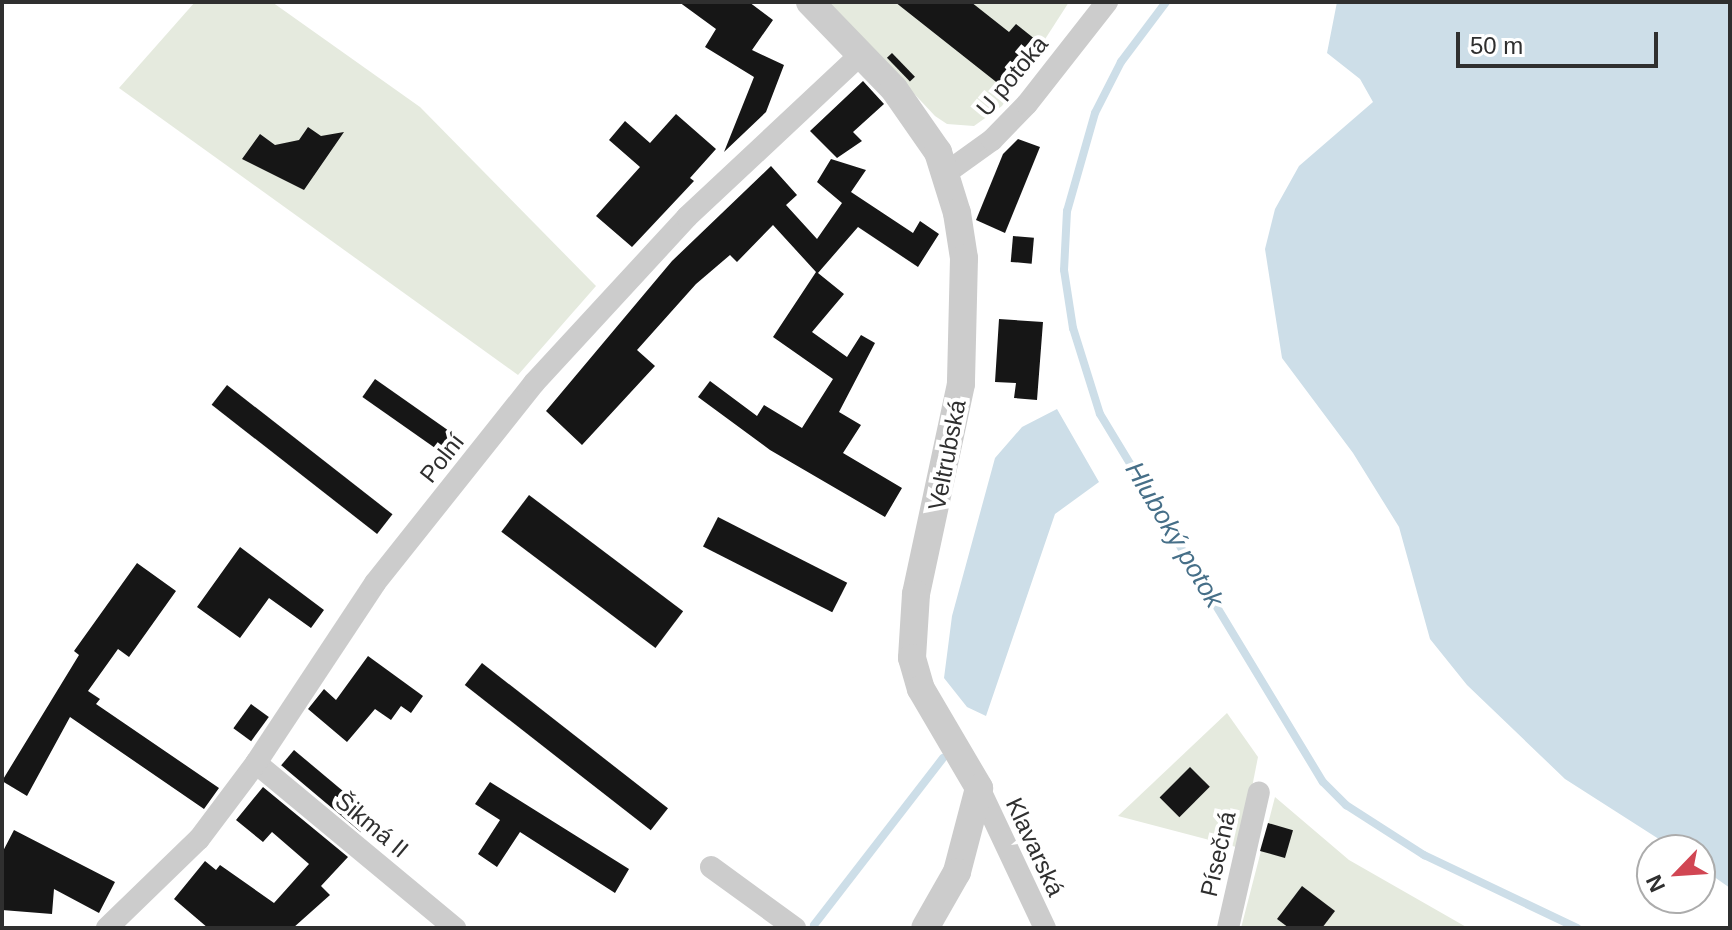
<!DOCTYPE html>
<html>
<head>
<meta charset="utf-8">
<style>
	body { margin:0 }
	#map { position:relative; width:1732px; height:930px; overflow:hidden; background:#fff; font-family:Arial,sans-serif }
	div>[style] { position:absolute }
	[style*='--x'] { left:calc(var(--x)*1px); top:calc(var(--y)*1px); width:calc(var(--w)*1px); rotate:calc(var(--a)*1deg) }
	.green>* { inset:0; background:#e5eade }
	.water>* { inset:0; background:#cddee8 }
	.stream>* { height:8px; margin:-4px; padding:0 4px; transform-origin:4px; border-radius:4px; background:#cddee8 }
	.building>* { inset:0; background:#161616; transform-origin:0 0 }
	.minor>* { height:22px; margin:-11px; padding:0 11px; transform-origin:11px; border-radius:11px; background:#ccc }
	.tertiary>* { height:28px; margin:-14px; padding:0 14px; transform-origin:14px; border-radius:14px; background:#ccc }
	span { translate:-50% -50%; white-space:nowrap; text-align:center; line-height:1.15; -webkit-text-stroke:8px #fff; paint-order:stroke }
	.street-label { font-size:24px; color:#2f2f2f }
	.water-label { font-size:26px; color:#466f88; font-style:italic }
	.frame { position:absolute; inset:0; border:4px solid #2f2f2f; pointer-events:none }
	.north { position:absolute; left:1636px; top:834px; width:80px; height:80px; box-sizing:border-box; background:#fff; border:2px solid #acacac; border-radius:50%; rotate:245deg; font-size:22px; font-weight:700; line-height:32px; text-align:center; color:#2f2f2f }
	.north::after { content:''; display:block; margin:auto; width:28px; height:36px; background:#d14653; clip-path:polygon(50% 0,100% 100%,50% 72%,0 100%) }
	.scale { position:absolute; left:1456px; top:32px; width:202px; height:36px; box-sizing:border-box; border:4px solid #2f2f2f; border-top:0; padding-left:10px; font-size:24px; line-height:28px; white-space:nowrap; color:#2f2f2f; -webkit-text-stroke:6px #fff; paint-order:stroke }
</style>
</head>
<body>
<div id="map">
	<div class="green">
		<div style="clip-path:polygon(195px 2px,272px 2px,420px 107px,596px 286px,518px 375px,119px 88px)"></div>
		<div style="clip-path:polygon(828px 2px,1069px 2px,1002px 106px,974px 126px,947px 124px,935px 116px)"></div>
		<div style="clip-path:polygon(1227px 713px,1258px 757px,1240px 848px,1118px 816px)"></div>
		<div style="clip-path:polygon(1275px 797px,1349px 860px,1468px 928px,1241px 928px)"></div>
	</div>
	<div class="water">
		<div style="clip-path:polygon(1337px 2px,1730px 2px,1730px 888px,1700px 867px,1700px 850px,1676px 850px,1565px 779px,1467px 685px,1430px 639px,1399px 527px,1353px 453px,1282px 358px,1265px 249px,1275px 209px,1299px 166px,1373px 102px,1360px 79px,1327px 53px)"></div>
		<div style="clip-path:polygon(1057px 409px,1099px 482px,1055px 514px,986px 716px,967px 707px,944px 678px,952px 616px,995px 458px,1022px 427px)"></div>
	</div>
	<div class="stream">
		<div style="--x:1166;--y:2;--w:75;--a:126.9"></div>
		<div style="--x:1121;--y:62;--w:57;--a:117"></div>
		<div style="--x:1095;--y:113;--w:102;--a:105.9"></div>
		<div style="--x:1067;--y:211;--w:59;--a:92.9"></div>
		<div style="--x:1064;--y:270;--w:59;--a:81.2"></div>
		<div style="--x:1073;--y:328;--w:90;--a:72.6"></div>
		<div style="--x:1100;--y:414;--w:430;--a:58.8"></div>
		<div style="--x:1323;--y:782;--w:33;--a:45"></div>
		<div style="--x:1346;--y:805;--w:93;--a:32.7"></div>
		<div style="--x:1424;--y:855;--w:170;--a:25.5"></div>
		<div style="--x:814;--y:925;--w:211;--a:-52.3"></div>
	</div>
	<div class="building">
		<div style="clip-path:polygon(679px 2px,749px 2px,773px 20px,752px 50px,784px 65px,766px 112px,724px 152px,754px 77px,705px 47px,716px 29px)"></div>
		<div style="clip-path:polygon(895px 2px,971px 2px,1009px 32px,1016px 24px,1036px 40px,1000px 85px)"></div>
		<div style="left:892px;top:53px;width:33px;height:7px;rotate:46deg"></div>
		<div style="clip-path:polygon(863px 81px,884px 104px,853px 132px,862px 141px,837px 158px,810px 131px)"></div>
		<div style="clip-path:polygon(676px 114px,716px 149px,690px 178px,694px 181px,632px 247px,596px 216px,640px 167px,609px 140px,625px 121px,650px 143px)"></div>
		<div style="clip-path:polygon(308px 127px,321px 136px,344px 132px,304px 190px,242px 159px,260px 134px,275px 145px,299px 140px)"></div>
		<div style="clip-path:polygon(1018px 139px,1040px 147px,1005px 233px,976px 220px,1003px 154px)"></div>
		<div style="clip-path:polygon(831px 159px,866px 170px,851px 192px,913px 233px,920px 221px,939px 234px,918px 267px,858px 227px,818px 273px,844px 294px,812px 332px,847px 357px,861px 335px,875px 343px,839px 412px,861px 425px,843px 453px,902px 488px,885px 517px,770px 450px,698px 397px,710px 381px,757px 416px,764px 405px,802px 428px,833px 379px,773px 337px,816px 272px,773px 225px,737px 262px,730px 255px,696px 284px,637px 350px,655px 366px,582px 445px,546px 411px,672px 261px,771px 166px,797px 195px,786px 205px,817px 239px,842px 203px,817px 182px)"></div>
		<div style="left:1013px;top:236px;width:21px;height:26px;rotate:5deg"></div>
		<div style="clip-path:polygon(999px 319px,1043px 322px,1037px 400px,1014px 398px,1016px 383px,995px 382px)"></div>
		<div style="left:375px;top:379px;width:97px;height:22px;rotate:35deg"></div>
		<div style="left:227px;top:385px;width:210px;height:25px;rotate:38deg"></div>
		<div style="left:529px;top:495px;width:193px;height:46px;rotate:37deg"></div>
		<div style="left:718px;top:517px;width:145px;height:33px;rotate:27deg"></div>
		<div style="clip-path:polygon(240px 547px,324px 610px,311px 628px,269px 598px,240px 638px,197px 607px)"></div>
		<div style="clip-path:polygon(137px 563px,176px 591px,129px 657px,118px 649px,88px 691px,100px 699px,96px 704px,219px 788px,204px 809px,70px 717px,27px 796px,2px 781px,79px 655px,74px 651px)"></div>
		<div style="clip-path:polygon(368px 656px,423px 696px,411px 713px,401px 706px,391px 720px,375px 709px,347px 742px,308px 709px,324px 689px,336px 700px)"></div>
		<div style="left:482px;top:663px;width:236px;height:28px;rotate:38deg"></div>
		<div style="left:251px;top:704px;width:22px;height:30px;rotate:36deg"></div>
		<div style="left:294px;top:750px;width:104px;height:20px;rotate:40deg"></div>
		<div style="left:1190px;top:767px;width:28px;height:43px;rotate:45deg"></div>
		<div style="clip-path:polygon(490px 782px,629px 869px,615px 893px,520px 832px,497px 867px,478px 854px,500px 820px,475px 804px)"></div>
		<div style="clip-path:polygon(263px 787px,348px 857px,321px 886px,330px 895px,293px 928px,208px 928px,174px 899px,205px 861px,216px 870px,220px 865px,274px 903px,309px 864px,272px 832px,263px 842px,236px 820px)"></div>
		<div style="left:1268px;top:823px;width:26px;height:29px;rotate:16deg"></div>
		<div style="clip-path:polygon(14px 830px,115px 882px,99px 913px,54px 889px,52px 914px,2px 910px,2px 853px)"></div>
		<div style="clip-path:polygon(1302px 886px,1335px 911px,1322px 928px,1289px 928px,1277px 919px)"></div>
	</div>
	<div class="minor">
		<div style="--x:946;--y:173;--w:57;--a:-35.7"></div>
		<div style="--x:992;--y:140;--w:50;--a:-45.8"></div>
		<div style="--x:1027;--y:104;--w:130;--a:-51.9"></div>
		<div style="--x:256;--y:763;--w:259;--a:39.7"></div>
		<div style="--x:979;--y:788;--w:155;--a:64.8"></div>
		<div style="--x:711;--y:867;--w:104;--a:36"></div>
		<div style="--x:107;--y:928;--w:128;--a:-44.1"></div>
		<div style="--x:199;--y:839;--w:95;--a:-53.1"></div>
		<div style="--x:256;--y:763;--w:216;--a:-56.5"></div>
		<div style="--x:375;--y:583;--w:256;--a:-51.5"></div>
		<div style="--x:534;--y:383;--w:226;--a:-47.3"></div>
		<div style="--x:687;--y:217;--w:237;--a:-43.1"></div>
		<div style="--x:1228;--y:928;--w:139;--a:-77.2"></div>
	</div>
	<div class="tertiary">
		<div style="--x:810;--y:2;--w:121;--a:46"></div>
		<div style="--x:894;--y:89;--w:77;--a:55.1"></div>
		<div style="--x:938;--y:152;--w:64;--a:72.7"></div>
		<div style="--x:957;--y:213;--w:46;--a:81.2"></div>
		<div style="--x:964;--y:258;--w:126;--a:91.4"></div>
		<div style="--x:961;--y:384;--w:215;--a:102.1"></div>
		<div style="--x:916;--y:594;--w:64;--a:93.6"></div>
		<div style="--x:912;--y:658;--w:32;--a:74"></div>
		<div style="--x:921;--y:689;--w:115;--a:59.6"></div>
		<div style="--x:979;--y:788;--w:87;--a:104.7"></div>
		<div style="--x:957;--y:872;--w:64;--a:119.7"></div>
	</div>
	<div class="street-label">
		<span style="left:1012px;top:76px;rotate:-50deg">U potoka</span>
		<span style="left:947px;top:455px;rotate:-79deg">Veltrubská</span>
		<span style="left:442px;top:458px;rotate:-52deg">Polní</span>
		<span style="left:372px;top:825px;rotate:40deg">Šikmá II</span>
		<span style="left:1035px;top:847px;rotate:65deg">Klavarská</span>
		<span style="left:1218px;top:854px;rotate:-77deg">Písečná</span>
	</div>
	<div class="water-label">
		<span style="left:1174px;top:535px;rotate:59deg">Hluboký potok</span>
	</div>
	<div class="frame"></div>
	<div class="north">N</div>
	<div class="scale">50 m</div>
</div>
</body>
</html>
